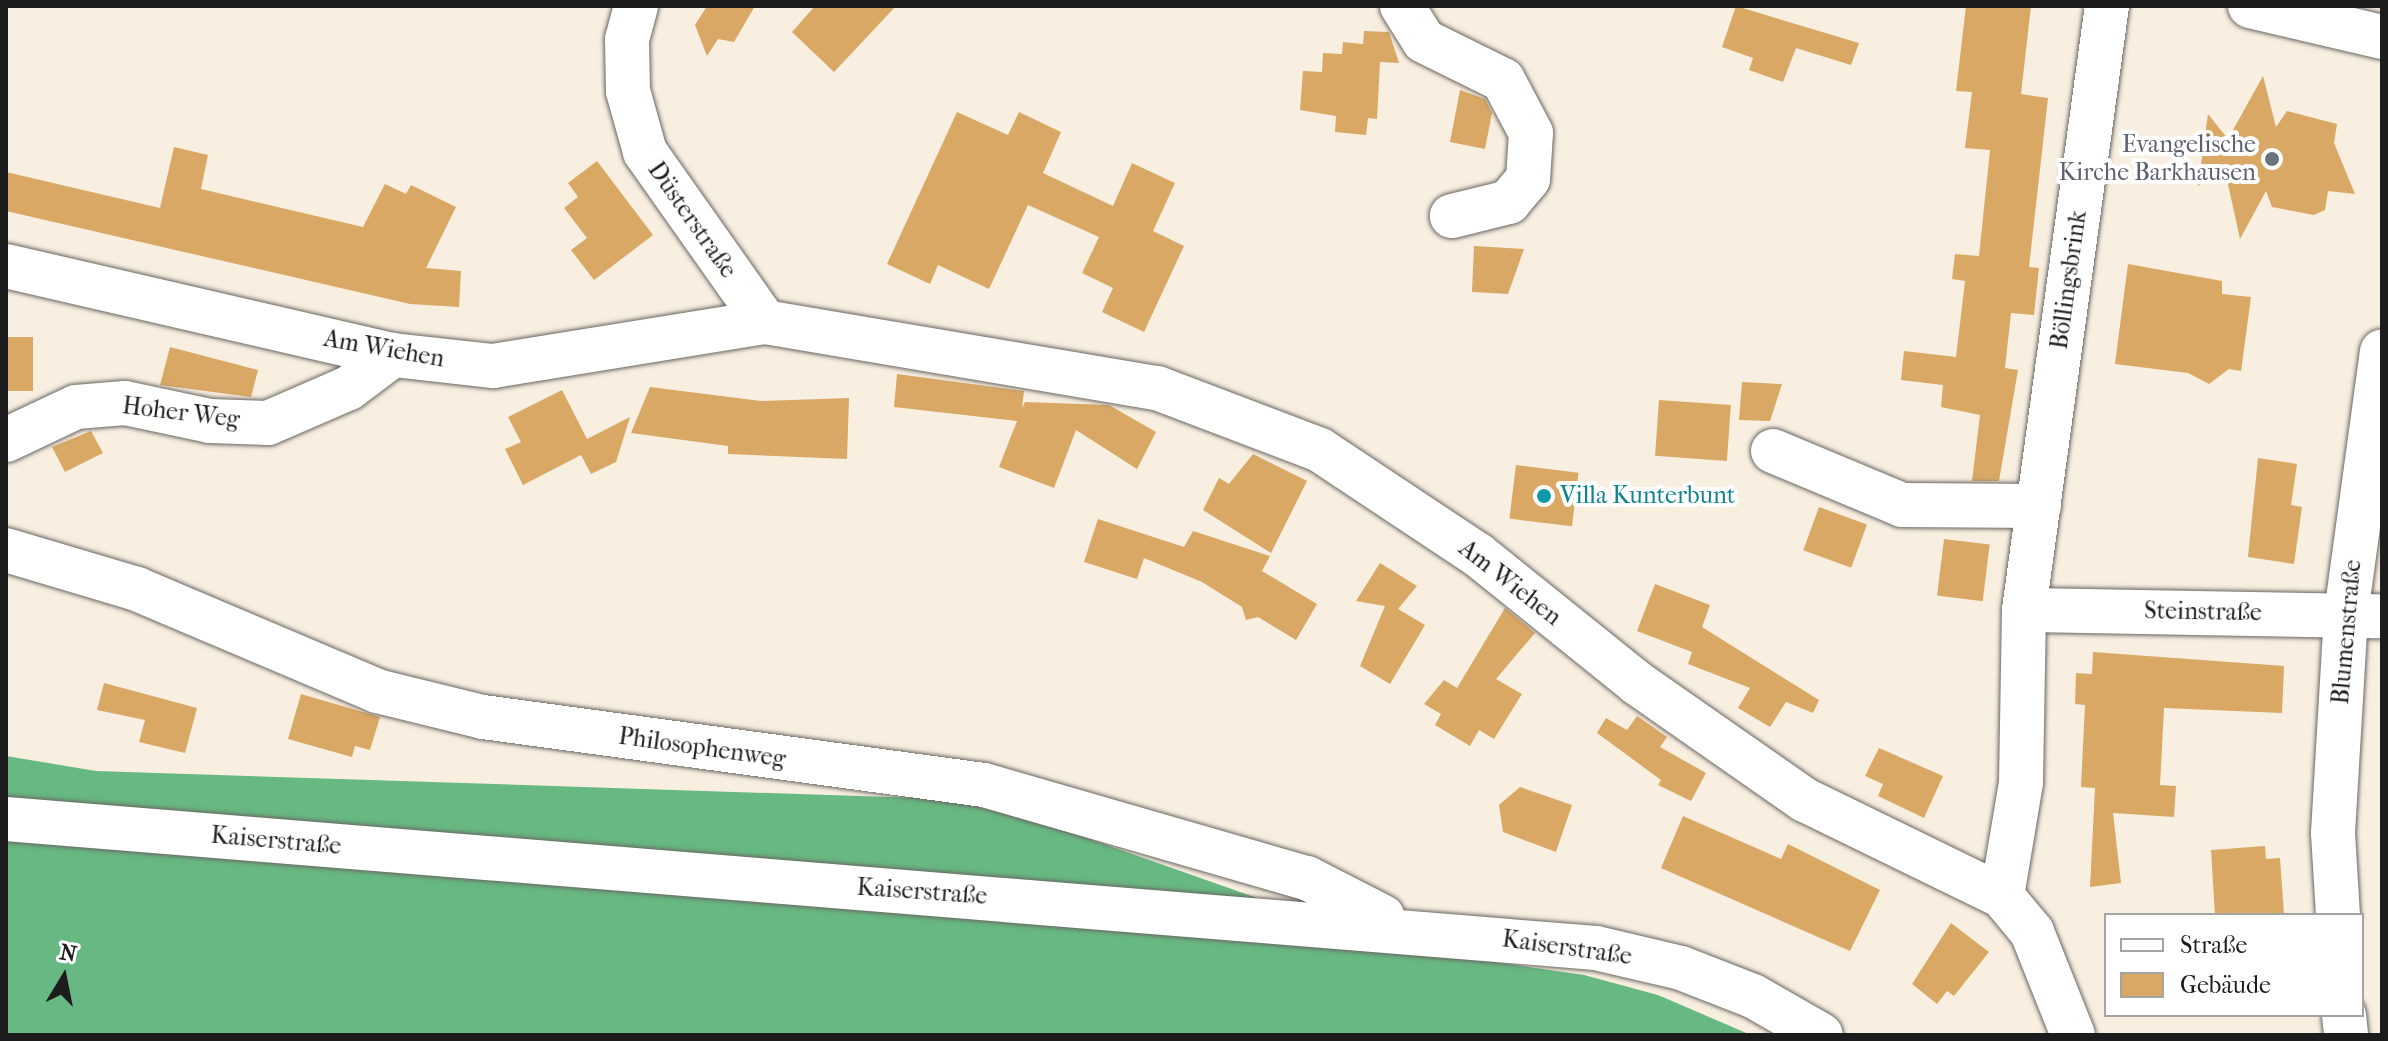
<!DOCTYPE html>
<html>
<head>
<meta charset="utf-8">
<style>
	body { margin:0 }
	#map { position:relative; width:2388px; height:1041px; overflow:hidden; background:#f9efe1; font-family:"IM FELL French Canon",serif }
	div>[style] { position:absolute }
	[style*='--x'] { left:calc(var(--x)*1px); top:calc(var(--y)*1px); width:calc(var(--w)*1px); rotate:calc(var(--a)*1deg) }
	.forest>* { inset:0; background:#68b883 }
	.building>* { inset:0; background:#d9a865; transform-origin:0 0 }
	.roads { filter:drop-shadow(0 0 2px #696661) drop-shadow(0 0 2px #696661) }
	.minor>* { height:44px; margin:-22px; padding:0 22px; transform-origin:22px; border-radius:22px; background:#fff }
	.dots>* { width:22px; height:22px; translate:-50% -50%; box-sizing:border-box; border:4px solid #fff; border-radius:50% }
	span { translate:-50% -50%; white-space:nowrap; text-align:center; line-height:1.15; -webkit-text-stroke:8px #fff; paint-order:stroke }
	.worship-label { font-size:24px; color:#5b616d }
	.right { translate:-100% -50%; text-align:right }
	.street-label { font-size:24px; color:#1c1c1c }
	.culture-label { font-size:24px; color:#0d838f }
	.left { translate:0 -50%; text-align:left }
	.frame { position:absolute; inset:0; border:8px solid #1c1c1c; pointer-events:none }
	.legend { position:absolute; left:2104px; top:913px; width:260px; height:104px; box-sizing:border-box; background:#fff; border:2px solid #a4a4a4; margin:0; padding:10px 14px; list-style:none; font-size:24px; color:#1c1c1c }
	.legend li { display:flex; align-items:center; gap:16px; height:40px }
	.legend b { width:40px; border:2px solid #a4a4a4 }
	.north { position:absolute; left:24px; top:937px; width:80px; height:80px; -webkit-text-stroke:6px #fff; paint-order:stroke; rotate:10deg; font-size:22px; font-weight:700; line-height:32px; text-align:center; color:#1c1c1c }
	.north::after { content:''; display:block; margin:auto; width:28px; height:36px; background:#1c1c1c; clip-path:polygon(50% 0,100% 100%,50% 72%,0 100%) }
</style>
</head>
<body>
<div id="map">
	<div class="forest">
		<div style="clip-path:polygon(6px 756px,96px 771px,979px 800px,1399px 948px,1584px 975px,1658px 995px,1751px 1035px,6px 1035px)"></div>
	</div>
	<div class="building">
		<div style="clip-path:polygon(707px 6px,755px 6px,734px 42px,718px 39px,707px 56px,695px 25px)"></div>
		<div style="clip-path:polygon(815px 6px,896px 6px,834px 72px,792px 32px)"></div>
		<div style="clip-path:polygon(1736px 6px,1859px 43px,1851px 65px,1796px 48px,1783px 82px,1749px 70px,1753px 58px,1722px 47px)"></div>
		<div style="clip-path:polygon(1966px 6px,2031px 6px,2021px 94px,2048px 98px,2029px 267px,2039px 268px,2034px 315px,2011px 313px,2005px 368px,2018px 370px,1999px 481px,1972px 481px,1980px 415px,1941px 407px,1943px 385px,1901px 380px,1904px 351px,1956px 357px,1965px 281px,1952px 279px,1955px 254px,1979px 256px,1990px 150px,1965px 148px,1972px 92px,1956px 91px)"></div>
		<div style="clip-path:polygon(1364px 31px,1389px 32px,1399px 63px,1380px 62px,1377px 119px,1368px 118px,1366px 135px,1335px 132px,1336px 116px,1300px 110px,1303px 71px,1322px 72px,1323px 53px,1342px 54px,1343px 42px,1363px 44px)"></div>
		<div style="clip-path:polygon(2263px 76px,2276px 127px,2287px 111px,2337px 124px,2334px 143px,2355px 194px,2328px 191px,2325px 210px,2314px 215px,2272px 207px,2266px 191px,2240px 239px,2224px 166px,2198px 186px,2208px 114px,2228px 139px)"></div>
		<div style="clip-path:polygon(1460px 90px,1485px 99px,1492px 113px,1485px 149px,1450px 142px)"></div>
		<div style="clip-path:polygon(957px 112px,1008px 135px,1019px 112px,1061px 132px,1043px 173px,1113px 206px,1132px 163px,1175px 183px,1153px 231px,1184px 246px,1144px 332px,1102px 312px,1113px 288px,1082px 273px,1099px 237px,1028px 205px,989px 289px,938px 265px,930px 284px,887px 264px)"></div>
		<div style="clip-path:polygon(174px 147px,208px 155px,201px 189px,363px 227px,385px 184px,406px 194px,411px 185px,456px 207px,426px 268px,461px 271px,459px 307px,410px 304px,6px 211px,6px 172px,160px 208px)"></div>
		<div style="clip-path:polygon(597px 161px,653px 235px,594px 280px,571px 250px,587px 238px,564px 208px,578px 197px,568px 183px)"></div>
		<div style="clip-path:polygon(1474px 246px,1524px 249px,1508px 294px,1472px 292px)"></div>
		<div style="clip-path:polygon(2128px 264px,2222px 281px,2222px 294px,2251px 297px,2241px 371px,2229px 369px,2209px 384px,2188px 373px,2115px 364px)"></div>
		<div style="left:6px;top:337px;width:27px;height:54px"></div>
		<div style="clip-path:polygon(170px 347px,258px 370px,251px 397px,160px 385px)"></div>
		<div style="clip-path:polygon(897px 374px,1024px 391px,1022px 408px,1025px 402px,1109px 405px,1156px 432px,1137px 469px,1076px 430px,1054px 488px,999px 467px,1017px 421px,894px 407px)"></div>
		<div style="clip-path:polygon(1742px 382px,1782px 384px,1770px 421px,1739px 420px)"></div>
		<div style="clip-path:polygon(650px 387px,761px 401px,849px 398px,847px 459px,728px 454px,728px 446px,631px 433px)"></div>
		<div style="clip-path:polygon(562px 390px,587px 439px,630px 417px,616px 462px,591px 474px,581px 455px,523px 485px,505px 449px,521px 442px,508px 417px)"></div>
		<div style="left:1659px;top:400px;width:72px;height:56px;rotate:4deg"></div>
		<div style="clip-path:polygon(91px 431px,103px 453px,65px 472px,52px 447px)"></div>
		<div style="clip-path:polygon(1253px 454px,1307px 481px,1271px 553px,1203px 510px,1219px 478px,1229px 484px)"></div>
		<div style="clip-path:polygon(2258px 458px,2297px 464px,2291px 505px,2302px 507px,2294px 564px,2248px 557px)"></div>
		<div style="left:1516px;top:465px;width:63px;height:54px;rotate:7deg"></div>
		<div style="left:1819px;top:507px;width:51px;height:46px;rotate:20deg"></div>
		<div style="clip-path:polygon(1098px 519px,1184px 547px,1193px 531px,1270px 556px,1262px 571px,1317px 604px,1296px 640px,1258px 617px,1246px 620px,1242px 607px,1202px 582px,1144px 558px,1137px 579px,1084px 562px)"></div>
		<div style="left:1944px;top:539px;width:46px;height:57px;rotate:7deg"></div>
		<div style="clip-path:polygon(1380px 563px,1417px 586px,1398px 609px,1425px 625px,1390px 684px,1360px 666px,1385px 606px,1356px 601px)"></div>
		<div style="clip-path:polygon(1655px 584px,1710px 605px,1702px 627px,1819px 700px,1813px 713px,1786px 702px,1770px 727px,1738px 708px,1750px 688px,1688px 664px,1692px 652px,1637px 631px)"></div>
		<div style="clip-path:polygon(1505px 608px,1535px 633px,1496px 679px,1522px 694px,1494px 739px,1479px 730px,1470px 746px,1435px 725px,1441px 714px,1424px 704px,1444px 680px,1457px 688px)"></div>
		<div style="clip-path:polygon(2093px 652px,2284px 666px,2282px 713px,2164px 708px,2160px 785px,2176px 786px,2174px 817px,2113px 813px,2121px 883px,2090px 887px,2095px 788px,2081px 787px,2085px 705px,2075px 704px,2076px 673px,2092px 674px)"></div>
		<div style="clip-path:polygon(104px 683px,197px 708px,185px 753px,139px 742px,145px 720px,97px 710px)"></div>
		<div style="clip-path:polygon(301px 694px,380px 717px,370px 750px,355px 746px,352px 757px,288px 739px)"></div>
		<div style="clip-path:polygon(1637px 716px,1667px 737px,1660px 747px,1706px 773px,1691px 801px,1658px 785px,1661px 780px,1597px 733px,1606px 718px,1627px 730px)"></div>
		<div style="clip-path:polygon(1879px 748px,1943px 776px,1924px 818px,1878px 796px,1883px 784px,1865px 776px)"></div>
		<div style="clip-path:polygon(1520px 787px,1572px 805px,1556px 852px,1503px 832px,1499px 805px)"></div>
		<div style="clip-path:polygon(1683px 816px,1781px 859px,1788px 844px,1880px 890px,1850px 951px,1661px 868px)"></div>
		<div style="clip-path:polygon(2265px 846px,2266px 859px,2280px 858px,2284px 915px,2215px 915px,2211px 850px)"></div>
		<div style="clip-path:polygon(1951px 923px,1989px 952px,1954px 996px,1947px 991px,1937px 1004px,1912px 984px)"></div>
	</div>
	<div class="roads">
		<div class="minor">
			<div style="--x:636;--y:6;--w:34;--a:105"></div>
			<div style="--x:627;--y:39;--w:52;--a:88.9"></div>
			<div style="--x:628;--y:91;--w:63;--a:74.4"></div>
			<div style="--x:645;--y:152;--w:208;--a:54.8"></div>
			<div style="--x:765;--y:322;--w:398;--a:9.6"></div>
			<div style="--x:1157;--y:388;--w:174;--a:20.8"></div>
			<div style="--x:1320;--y:450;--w:190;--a:33.6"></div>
			<div style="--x:1478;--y:555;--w:204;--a:38.8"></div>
			<div style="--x:1637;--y:683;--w:205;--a:34.9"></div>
			<div style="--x:1805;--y:800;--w:219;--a:26"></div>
			<div style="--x:2002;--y:896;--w:47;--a:50.2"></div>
			<div style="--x:2032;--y:932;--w:111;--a:68.3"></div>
			<div style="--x:1402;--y:6;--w:41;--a:57.8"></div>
			<div style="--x:1424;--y:41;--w:88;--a:26.3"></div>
			<div style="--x:1503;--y:80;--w:60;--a:62.2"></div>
			<div style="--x:1531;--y:133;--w:46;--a:93.7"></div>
			<div style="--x:1528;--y:179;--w:30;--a:130"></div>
			<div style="--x:1509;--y:202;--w:59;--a:166.2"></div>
			<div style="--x:2250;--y:6;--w:136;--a:13.2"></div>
			<div style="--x:6;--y:266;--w:397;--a:13"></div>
			<div style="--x:393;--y:355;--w:101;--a:6.3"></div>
			<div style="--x:493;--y:366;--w:276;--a:-9.2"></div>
			<div style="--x:6;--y:440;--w:77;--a:-25.2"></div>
			<div style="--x:76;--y:407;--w:49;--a:-4.7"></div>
			<div style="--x:125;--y:403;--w:87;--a:12"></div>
			<div style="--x:210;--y:421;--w:58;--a:2"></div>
			<div style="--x:268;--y:423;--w:88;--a:-23.4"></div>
			<div style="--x:349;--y:388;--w:55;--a:-36.9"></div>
			<div style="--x:1773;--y:451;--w:140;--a:22.7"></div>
			<div style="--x:1902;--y:505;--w:137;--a:0.4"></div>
			<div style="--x:6;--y:550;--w:137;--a:16.6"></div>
			<div style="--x:137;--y:589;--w:261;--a:23"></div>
			<div style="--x:377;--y:691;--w:109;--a:13.8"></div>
			<div style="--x:483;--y:717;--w:506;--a:7.73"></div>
			<div style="--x:984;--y:785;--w:336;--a:16.1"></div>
			<div style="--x:1307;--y:878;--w:85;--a:27.2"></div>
			<div style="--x:2024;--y:610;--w:358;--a:1"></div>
			<div style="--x:6;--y:819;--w:1595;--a:4.64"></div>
			<div style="--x:1596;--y:948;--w:87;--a:13.2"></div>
			<div style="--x:1681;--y:968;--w:77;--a:21.3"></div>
			<div style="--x:1753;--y:996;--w:78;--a:29.8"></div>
			<div style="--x:2002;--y:896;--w:116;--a:-80.5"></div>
			<div style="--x:2021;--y:782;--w:172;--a:-89"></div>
			<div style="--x:2024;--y:610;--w:610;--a:-82.18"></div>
			<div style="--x:2338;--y:915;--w:82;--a:-93.5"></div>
			<div style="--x:2333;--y:833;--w:219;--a:-86.6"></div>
			<div style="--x:2346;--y:614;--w:265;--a:-82.2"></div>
			<div style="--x:2344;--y:1015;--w:20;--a:84"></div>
		</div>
	</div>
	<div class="dots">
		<div style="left:2272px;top:159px;background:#6b7280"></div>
		<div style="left:1544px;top:496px;background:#0f9aa8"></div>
	</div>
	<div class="worship-label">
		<span class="right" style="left:2256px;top:159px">Evangelische<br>Kirche Barkhausen</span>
	</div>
	<div class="street-label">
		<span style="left:692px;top:220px;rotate:55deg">Düsterstraße</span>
		<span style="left:2069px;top:280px;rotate:-82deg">Böllingsbrink</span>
		<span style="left:384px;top:349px;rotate:10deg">Am Wiehen</span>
		<span style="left:181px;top:413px;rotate:7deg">Hoher Weg</span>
		<span style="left:1510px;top:583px;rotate:38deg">Am Wiehen</span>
		<span style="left:2203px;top:612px;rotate:1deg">Steinstraße</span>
		<span style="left:2347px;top:632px;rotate:-85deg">Blumenstraße</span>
		<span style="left:702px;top:748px;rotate:8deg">Philosophenweg</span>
		<span style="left:276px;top:841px;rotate:5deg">Kaiserstraße</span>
		<span style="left:922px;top:892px;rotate:4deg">Kaiserstraße</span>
		<span style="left:1567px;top:948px;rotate:8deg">Kaiserstraße</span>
	</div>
	<div class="culture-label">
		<span class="left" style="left:1560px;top:496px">Villa Kunterbunt</span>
	</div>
	<div class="frame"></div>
	<ul class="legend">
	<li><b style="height:10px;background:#fff"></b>Straße</li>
	<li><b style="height:22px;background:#d9a865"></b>Gebäude</li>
	</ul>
	<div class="north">N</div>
</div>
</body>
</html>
